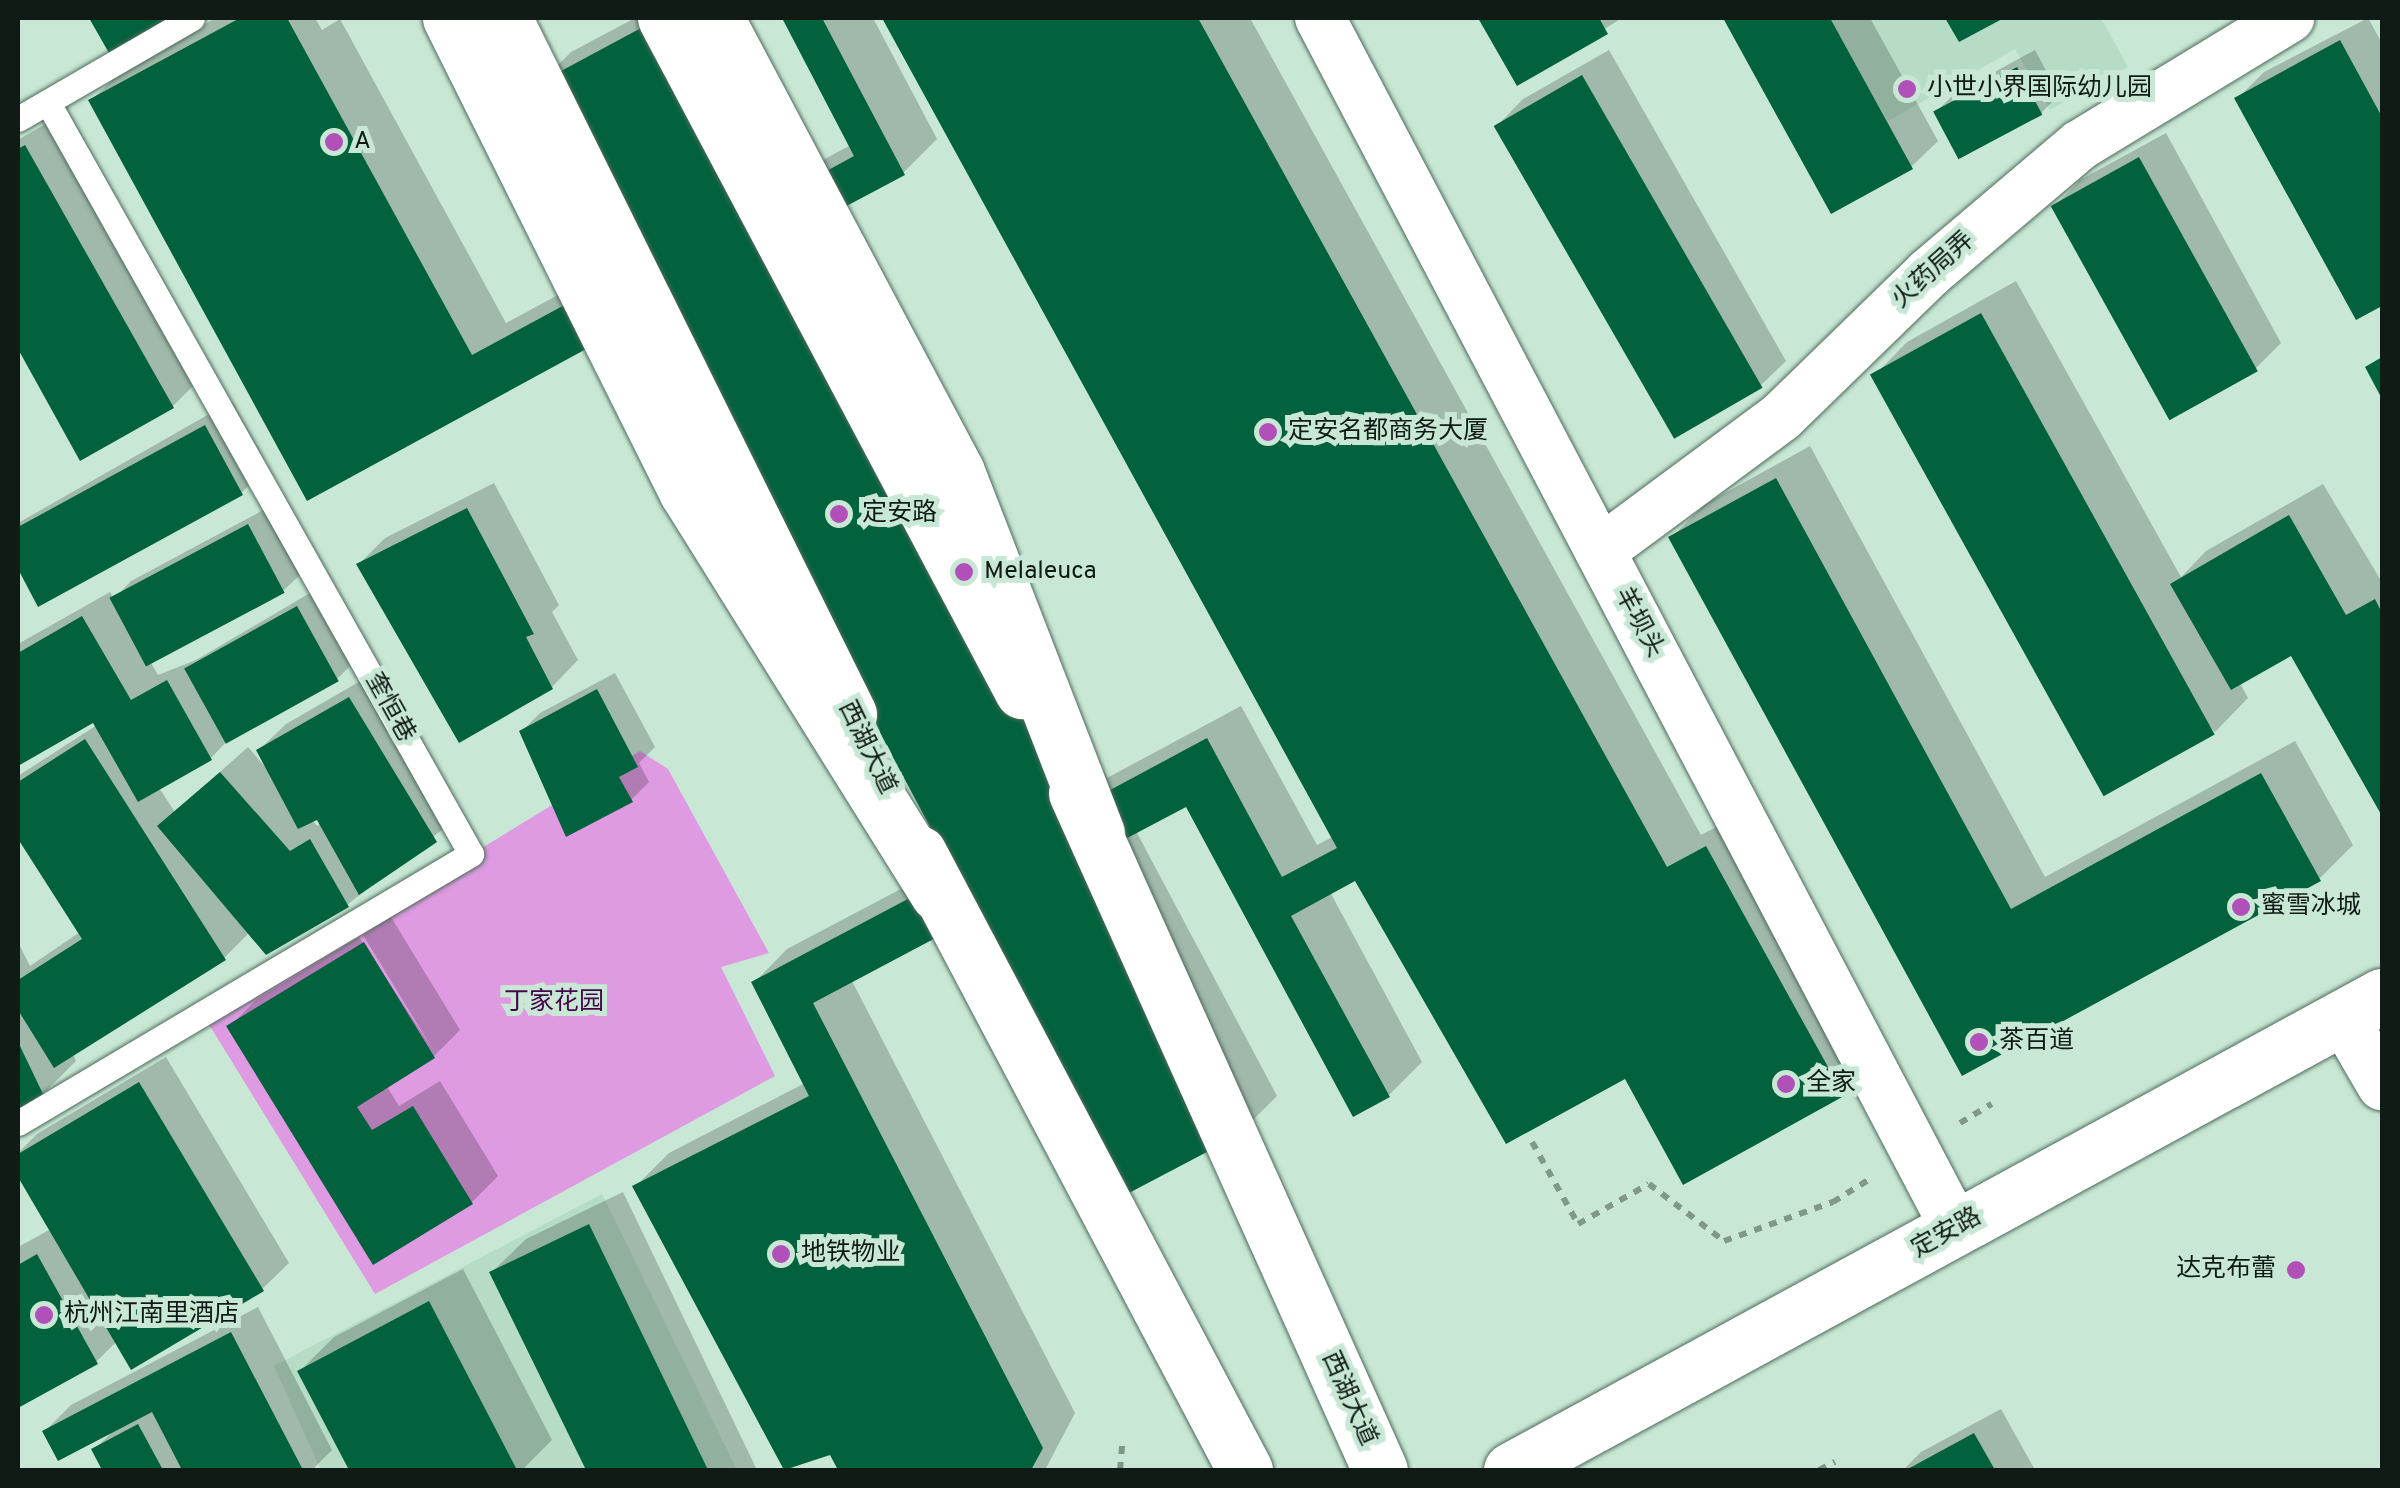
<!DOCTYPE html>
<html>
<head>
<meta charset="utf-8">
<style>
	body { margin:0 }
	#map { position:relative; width:2400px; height:1488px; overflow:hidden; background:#c8e8d5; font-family:Overpass,"Noto Sans SC",sans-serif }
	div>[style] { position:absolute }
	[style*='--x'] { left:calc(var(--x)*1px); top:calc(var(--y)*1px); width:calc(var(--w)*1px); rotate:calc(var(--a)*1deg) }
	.built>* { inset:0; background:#b6dcc5 }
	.green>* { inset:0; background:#de9be2 }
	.shadow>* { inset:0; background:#0003 }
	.building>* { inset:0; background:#02623d; transform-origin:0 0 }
	.path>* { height:6px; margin-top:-3px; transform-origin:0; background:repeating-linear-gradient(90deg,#80988a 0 8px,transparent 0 16px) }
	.roads { filter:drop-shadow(0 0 2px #4e6a5a) drop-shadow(0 0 2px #4e6a5a) }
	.lane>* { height:25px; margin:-12.5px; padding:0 12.5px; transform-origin:12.5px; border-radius:12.5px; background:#fff }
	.street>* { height:50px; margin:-25px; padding:0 25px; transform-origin:25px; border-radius:25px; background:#fff }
	.secondary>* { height:55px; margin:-27.5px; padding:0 27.5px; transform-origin:27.5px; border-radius:27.5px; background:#fff }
	.highway>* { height:55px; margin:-27.5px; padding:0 27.5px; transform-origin:27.5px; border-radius:27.5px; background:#fff }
	.dots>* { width:28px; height:28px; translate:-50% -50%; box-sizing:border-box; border:5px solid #c8e8d5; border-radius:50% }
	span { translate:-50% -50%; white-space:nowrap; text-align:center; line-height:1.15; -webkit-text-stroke:10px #c8e8d5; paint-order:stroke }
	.poi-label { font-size:25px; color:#0f1b14 }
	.left { translate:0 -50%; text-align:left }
	.right { translate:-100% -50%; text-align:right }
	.street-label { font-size:25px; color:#0f1b14 }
	.park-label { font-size:25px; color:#440549 }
	.frame { position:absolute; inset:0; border:20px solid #0f1b14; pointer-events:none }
</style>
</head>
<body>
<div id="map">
	<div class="built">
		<div style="clip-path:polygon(1828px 18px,2101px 18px,2128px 67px,2050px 110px,2015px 49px,1888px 121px)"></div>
		<div style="clip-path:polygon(602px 1194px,737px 1470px,321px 1470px,274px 1366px)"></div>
	</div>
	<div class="green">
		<div style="clip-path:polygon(640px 751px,668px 769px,769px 953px,721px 967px,775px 1076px,375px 1294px,205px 1018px)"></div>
	</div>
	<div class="shadow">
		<div style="clip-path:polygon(216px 18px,315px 18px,322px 30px,340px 19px,506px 323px,630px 256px,538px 85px,571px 52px,635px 18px,705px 18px,789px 178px,851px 145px,784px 18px,873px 18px,937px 139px,903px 173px,812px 222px,1107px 778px,1241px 706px,1317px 845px,1334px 836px,885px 18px,1250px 18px,1701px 835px,1741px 814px,1876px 1060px,1843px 1094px,1626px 1076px,1356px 878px,1330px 892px,1422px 1062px,1389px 1095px,1187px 803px,1136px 831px,1277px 1096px,1243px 1130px,978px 913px,851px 979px,1075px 1413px,1045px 1470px,838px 1470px,831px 1452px,787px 1470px,635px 1187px,669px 1153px,805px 1083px,754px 983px,787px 949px,952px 862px,657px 308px,308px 497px,91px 101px,125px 67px)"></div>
		<div style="clip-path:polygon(1481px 18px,1622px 18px,1518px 83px)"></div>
		<div style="clip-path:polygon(1726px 18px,1870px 18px,1938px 141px,1911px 167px,1832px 211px)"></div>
		<div style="clip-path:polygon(2368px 18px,2382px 43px,2382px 303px,2357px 317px,2237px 99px,2264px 72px)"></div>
		<div style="clip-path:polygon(1609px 50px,1786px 361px,1759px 387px,1497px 126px,1523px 99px)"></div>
		<div style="clip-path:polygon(2035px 50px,2059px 95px,2041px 113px,1959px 156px,1936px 112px,1954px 94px)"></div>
		<div style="clip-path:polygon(52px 120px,199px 380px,173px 406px,81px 458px,18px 344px,18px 140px)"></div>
		<div style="clip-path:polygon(2166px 133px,2281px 343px,2255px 369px,2169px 416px,2054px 207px,2080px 180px)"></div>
		<div style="clip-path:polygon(2016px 281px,2181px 577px,2206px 551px,2323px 484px,2382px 582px,2382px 811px,2292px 653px,2240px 683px,2248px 698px,2215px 732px,1874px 376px,1907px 342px)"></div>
		<div style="clip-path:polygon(232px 401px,268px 467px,241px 493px,39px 603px,18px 564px,18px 523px)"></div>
		<div style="clip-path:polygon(1810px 446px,2045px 877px,2295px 741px,2353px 845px,2319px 879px,1963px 1073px,1671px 538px,1705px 504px)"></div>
		<div style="clip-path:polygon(494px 483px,559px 605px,552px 612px,578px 660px,552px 687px,359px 564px,385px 538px)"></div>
		<div style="clip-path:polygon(evenodd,267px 508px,302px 573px,284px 590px,151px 663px,158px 675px,196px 660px,315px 590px,355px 661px,337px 679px,231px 737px,211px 758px,159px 788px,175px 812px,248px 747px,266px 768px,259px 750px,286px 724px,376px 672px,462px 814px,347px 905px,250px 932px,224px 958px,73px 1053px,76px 1061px,43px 1094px,18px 1107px,18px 942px,30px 966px,80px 932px,18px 834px,18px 776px,97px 725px,94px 720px,18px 763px,18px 644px,110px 592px,114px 599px,131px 581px,267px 508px,319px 816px,322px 823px,317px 826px,312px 820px,319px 816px)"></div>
		<div style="clip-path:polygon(615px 673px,655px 747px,639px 763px,649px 782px,631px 800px,522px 731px,540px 713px)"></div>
		<div style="clip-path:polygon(391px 917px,460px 1030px,434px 1056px,386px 1085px,399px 1106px,440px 1081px,498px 1176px,472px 1202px,374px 1262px,230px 1026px,256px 1000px,359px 937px,435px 1053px,363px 935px)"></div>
		<div style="clip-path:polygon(166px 1057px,289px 1263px,262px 1289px,117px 1341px,96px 1362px,18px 1406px,18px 1247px,51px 1229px,18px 1172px,18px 1153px,37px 1134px)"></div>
		<div style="clip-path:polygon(623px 1192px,757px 1470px,589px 1470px,492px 1272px,526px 1239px)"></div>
		<div style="clip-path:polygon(463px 1269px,552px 1440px,522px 1470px,352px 1470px,300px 1371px,334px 1337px)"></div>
		<div style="clip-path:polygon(258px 1307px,332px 1450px,312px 1470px,105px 1470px,94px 1450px,114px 1430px,45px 1431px,71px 1405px)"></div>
		<div style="clip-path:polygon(2001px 1409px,2035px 1470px,1903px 1470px,1921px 1452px)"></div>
	</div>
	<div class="building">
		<div style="clip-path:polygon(89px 18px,171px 18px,109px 53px)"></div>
		<div style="clip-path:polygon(240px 18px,287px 18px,472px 355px,633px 268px,535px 85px,656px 20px,755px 210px,854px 156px,782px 18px,822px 18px,905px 175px,773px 245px,1073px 810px,1207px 738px,1282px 877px,1337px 848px,882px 18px,1198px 18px,1667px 867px,1706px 846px,1844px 1096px,1683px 1185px,1625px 1079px,1506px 1144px,1355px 881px,1291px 916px,1390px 1097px,1353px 1117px,1186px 807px,1097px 854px,1245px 1132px,1127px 1194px,977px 916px,813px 1003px,1043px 1448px,1031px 1470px,838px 1470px,830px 1455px,784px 1470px,632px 1186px,809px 1096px,751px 982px,955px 874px,656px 311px,307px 501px,88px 100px)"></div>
		<div style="clip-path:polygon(1478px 18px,1599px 18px,1608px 34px,1517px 86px)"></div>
		<div style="clip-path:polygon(1723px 18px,1830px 18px,1913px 169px,1831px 214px)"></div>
		<div style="clip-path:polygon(1945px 18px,2004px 18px,1959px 42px)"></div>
		<div style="clip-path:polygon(2340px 40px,2382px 117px,2382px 306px,2356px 320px,2234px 98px)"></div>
		<div style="left:2017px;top:67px;width:54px;height:95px;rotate:62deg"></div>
		<div style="left:1582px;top:75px;width:361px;height:102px;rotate:60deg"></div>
		<div style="clip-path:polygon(25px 145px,174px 408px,80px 461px,18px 349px,18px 149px)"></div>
		<div style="left:2139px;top:157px;width:245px;height:101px;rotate:61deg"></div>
		<div style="left:1981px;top:313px;width:482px;height:127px;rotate:61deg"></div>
		<div style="clip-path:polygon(2382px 357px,2382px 399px,2365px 367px)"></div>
		<div style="clip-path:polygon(205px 425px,243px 495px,38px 607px,18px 569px,18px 527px)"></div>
		<div style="clip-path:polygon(1776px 478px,2011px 909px,2261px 773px,2321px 881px,1962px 1076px,1668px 537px)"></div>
		<div style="clip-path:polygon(467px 508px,534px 634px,526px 637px,553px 689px,459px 743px,356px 564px)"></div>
		<div style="clip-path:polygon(2289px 515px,2346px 615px,2375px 599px,2382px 613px,2382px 816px,2291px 656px,2231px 690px,2170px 584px)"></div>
		<div style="left:248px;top:524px;width:78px;height:157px;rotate:62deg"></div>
		<div style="left:297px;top:606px;width:86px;height:129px;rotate:61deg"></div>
		<div style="clip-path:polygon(82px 616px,131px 700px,167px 680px,212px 760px,138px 802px,93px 723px,18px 766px,18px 653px)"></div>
		<div style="clip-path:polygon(597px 689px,638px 767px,619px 777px,633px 802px,566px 837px,519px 731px)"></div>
		<div style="clip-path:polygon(349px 697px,437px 842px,359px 895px,317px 820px,298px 829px,256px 750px)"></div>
		<div style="clip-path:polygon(85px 739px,226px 960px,54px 1068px,18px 1010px,18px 980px,82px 939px,18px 839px,18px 782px)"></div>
		<div style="clip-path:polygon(220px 772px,290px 851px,310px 839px,349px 907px,266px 955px,157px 826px)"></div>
		<div style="clip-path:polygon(364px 942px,435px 1058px,357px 1107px,372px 1130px,413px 1106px,473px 1204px,373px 1265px,226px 1026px)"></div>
		<div style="clip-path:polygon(18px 1042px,44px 1096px,18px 1109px)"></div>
		<div style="clip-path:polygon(139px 1082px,264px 1291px,131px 1370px,18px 1177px,18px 1154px)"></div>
		<div style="clip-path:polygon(589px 1224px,708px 1470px,586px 1470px,489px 1272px)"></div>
		<div style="clip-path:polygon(37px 1254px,98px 1364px,18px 1408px,18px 1265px)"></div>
		<div style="clip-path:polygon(429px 1301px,517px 1470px,349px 1470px,297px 1371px)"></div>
		<div style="clip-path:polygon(231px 1332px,303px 1470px,182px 1470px,152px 1412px,58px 1461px,42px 1431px)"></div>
		<div style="clip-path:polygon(138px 1424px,163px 1470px,102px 1470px,91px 1449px)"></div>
		<div style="clip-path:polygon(1974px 1433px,1995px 1470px,1906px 1470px)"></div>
	</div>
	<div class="path">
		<div style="--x:1960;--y:1123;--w:37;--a:-31"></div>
		<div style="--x:1532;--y:1142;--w:94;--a:60.7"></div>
		<div style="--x:1578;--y:1224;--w:81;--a:-29.4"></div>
		<div style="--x:1649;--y:1184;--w:94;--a:37.2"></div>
		<div style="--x:1724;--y:1241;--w:116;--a:-19.7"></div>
		<div style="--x:1833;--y:1202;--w:47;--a:-32"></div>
		<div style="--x:1120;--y:1470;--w:25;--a:-85"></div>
		<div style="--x:1819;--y:1470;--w:18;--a:-27"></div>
	</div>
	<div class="roads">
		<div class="lane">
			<div style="--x:18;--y:119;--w:201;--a:-30.1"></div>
			<div style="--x:18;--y:1123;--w:527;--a:-30.7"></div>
			<div style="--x:471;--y:854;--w:862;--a:-119.39"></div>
		</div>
		<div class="street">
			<div style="--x:1320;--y:18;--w:1368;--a:62.29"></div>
			<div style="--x:1600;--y:551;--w:225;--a:-36.5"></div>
			<div style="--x:1781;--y:417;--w:206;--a:-44.2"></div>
			<div style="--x:1929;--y:273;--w:198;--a:-40.3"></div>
			<div style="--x:2080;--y:145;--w:245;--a:-31.3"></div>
			<div style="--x:2343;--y:1018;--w:78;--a:59.8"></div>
		</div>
		<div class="secondary">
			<div style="--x:504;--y:18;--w:777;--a:63.63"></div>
			<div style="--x:665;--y:18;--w:762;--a:62.06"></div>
			<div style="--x:1076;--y:793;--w:742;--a:65.82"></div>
			<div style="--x:919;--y:853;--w:698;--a:62.15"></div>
			<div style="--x:1511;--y:1470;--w:992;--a:-28.56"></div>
		</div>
		<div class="highway">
			<div style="--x:450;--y:18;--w:529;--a:63.48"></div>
			<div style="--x:686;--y:491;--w:475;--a:58"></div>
			<div style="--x:716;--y:18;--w:514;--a:62.04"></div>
			<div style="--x:957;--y:472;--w:387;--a:68.8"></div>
		</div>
	</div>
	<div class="dots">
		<div style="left:1907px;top:89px;background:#b150b8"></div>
		<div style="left:334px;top:142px;background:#b150b8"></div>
		<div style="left:1268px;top:432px;background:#b150b8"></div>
		<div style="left:839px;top:514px;background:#b150b8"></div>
		<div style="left:964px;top:572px;background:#b150b8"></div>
		<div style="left:2241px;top:907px;background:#b150b8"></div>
		<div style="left:1979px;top:1042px;background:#b150b8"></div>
		<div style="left:1786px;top:1084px;background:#b150b8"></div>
		<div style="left:781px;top:1254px;background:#b150b8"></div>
		<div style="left:2296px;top:1270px;background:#b150b8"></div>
		<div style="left:44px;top:1315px;background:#b150b8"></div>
	</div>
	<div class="poi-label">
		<span class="left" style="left:1927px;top:89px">小世小界国际幼儿园</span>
		<span class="left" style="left:354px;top:142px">A</span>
		<span class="left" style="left:1288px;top:432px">定安名都商务大厦</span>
		<span class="left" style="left:862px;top:514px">定安路</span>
		<span class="left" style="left:984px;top:572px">Melaleuca</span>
		<span class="left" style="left:2261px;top:907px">蜜雪冰城</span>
		<span class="left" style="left:1999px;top:1042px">茶百道</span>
		<span class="left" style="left:1806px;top:1084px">全家</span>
		<span class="left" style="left:801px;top:1254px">地铁物业</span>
		<span class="right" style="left:2276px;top:1270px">达克布蕾</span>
		<span class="left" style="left:64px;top:1315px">杭州江南里酒店</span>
	</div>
	<div class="street-label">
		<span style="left:1934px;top:271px;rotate:-42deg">火药局弄</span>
		<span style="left:1638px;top:623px;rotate:62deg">羊坝头</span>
		<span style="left:389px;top:708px;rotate:61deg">奎恒巷</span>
		<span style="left:866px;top:748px;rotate:64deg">西湖大道</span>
		<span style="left:1947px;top:1234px;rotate:-29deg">定安路</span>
		<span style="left:1348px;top:1399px;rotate:66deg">西湖大道</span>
	</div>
	<div class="park-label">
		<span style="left:554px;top:1003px">丁家花园</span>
	</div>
	<div class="frame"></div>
</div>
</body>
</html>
